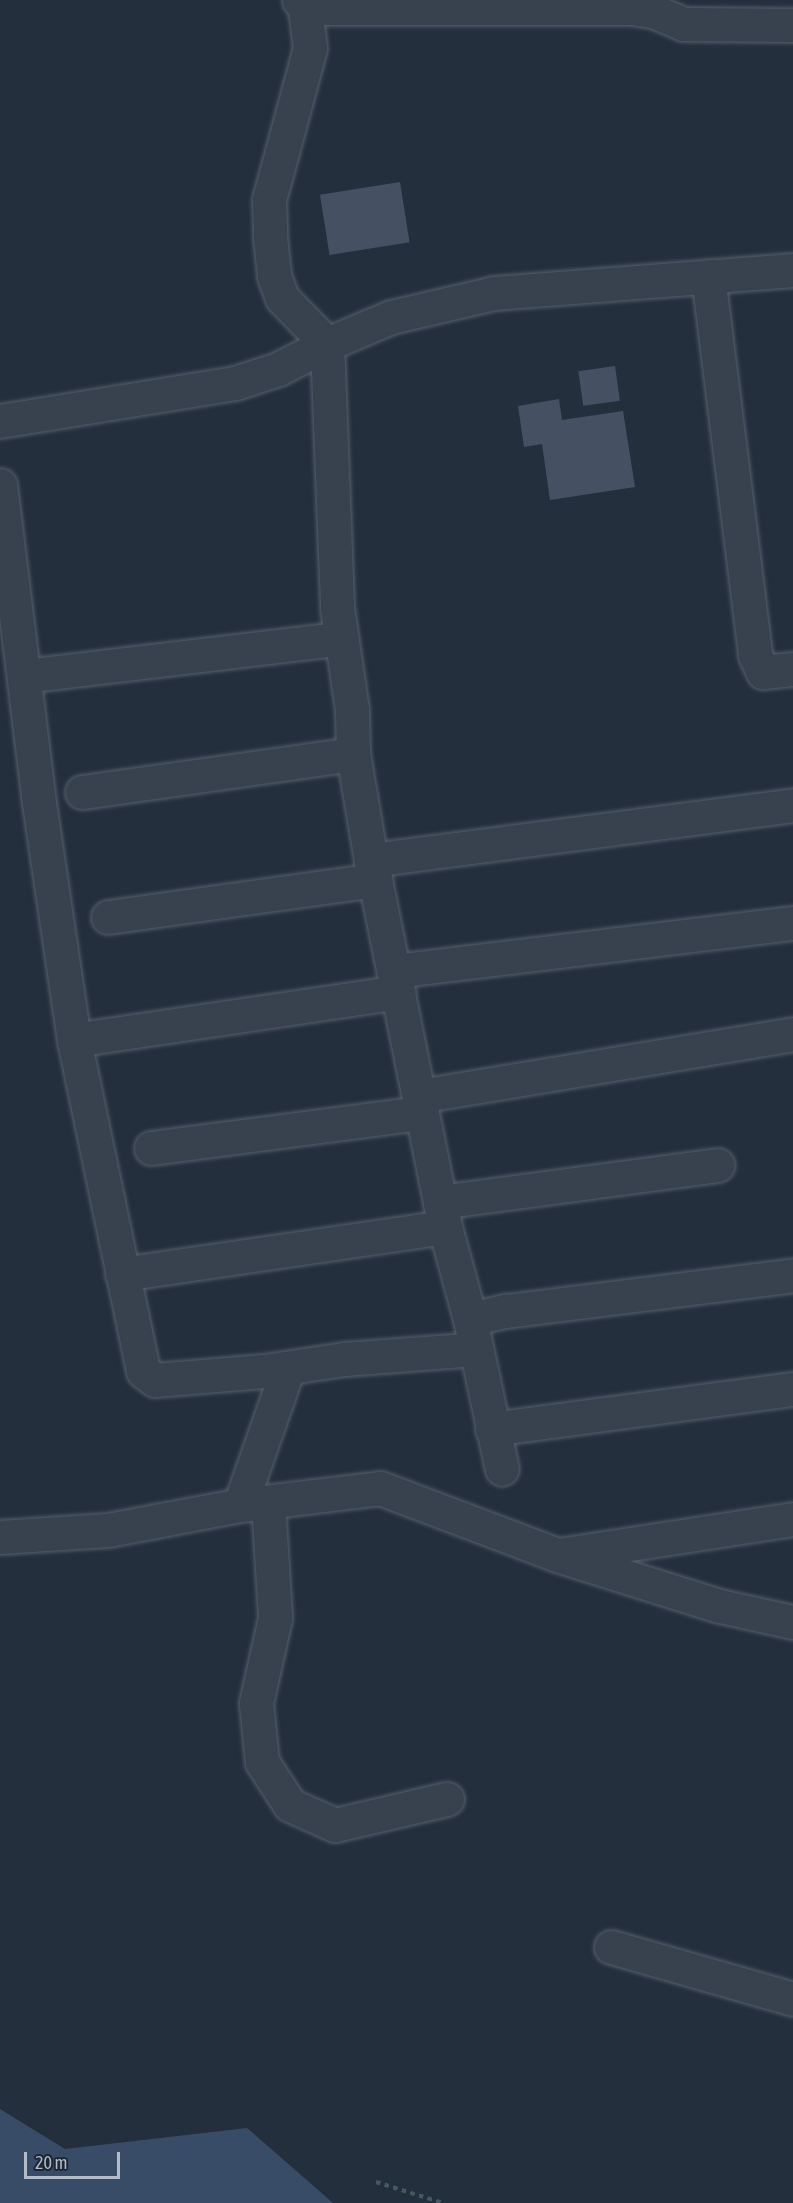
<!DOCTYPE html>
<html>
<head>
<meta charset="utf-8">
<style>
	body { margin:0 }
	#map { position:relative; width:793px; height:2203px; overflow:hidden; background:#242f3e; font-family:"Asap Condensed",sans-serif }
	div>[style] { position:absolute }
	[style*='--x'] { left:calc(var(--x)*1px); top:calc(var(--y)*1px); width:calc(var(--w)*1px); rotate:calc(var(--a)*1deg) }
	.water>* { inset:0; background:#394c67 }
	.building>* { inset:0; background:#455162; transform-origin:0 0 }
	.path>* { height:4px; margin-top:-2px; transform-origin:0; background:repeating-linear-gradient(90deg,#44595c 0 4.5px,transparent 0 9px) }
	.roads { filter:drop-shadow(0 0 2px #565f6c) drop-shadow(0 0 2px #565f6c) }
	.minor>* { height:33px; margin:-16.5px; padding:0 16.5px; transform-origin:16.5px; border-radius:16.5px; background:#38414e }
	span { translate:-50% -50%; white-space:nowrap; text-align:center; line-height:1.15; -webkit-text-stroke:4.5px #1d2633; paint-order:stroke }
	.scale { position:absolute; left:24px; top:2152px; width:96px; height:27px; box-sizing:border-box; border:3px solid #b4bcc9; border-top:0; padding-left:8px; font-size:18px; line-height:21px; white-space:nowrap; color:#b4bcc9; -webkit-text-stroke:4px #1d2633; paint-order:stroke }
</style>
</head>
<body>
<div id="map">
	<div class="water">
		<div style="clip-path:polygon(0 2109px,65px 2149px,247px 2128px,333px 2203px,0 2203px)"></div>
	</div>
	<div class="building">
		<div style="left:400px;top:182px;width:61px;height:81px;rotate:81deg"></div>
		<div style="left:615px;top:366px;width:35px;height:37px;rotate:82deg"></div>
		<div style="clip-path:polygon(559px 399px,562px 420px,623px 411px,635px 487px,550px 500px,542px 444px,524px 447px,518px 406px)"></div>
	</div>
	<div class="path">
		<div style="--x:376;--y:2182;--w:70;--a:17.4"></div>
	</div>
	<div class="roads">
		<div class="minor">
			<div style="--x:299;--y:0;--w:10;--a:53"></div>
			<div style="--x:305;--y:8;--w:40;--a:82.9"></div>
			<div style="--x:310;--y:48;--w:157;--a:105.1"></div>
			<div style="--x:269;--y:200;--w:37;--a:88"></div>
			<div style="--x:270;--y:237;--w:39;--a:84"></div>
			<div style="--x:274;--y:276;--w:23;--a:70"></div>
			<div style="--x:282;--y:298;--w:64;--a:45.6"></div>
			<div style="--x:327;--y:344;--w:69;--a:-22.9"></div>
			<div style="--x:391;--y:317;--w:106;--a:-13.1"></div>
			<div style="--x:494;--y:293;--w:300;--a:-4.4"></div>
			<div style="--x:305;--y:8;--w:326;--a:0"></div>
			<div style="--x:631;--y:8;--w:22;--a:8"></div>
			<div style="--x:653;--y:11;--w:33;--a:23"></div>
			<div style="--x:683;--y:24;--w:110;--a:0.5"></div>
			<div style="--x:708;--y:276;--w:382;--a:82.9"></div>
			<div style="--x:755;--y:655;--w:19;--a:65"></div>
			<div style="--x:763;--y:672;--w:30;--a:-6"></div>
			<div style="--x:0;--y:421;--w:238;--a:-9.2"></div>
			<div style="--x:235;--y:383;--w:45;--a:-18"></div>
			<div style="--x:278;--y:369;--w:55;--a:-27"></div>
			<div style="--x:327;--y:344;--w:264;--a:87.8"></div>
			<div style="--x:337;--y:608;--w:103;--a:81.6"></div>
			<div style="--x:352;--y:710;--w:44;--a:88.7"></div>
			<div style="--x:353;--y:754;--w:108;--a:80.4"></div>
			<div style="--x:371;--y:860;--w:374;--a:78.6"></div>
			<div style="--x:445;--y:1227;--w:95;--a:74.8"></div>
			<div style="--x:470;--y:1319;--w:153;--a:78"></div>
			<div style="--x:0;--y:485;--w:313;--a:83"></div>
			<div style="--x:38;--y:796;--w:247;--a:81.6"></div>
			<div style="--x:74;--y:1040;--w:338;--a:78.2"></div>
			<div style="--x:143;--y:1371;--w:15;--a:37"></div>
			<div style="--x:155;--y:1380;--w:109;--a:-4.7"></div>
			<div style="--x:264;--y:1371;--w:81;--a:-8.5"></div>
			<div style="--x:344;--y:1359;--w:132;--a:-4.3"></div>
			<div style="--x:25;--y:676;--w:319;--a:-6.8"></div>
			<div style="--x:82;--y:792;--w:274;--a:-8"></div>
			<div style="--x:371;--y:860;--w:426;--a:-7.4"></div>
			<div style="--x:108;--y:917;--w:270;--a:-7.9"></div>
			<div style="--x:395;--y:971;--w:401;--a:-6.9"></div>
			<div style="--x:74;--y:1040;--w:328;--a:-8.4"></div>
			<div style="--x:419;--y:1096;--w:379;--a:-9.4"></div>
			<div style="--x:151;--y:1148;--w:273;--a:-7.4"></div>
			<div style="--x:440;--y:1202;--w:280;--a:-7.6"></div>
			<div style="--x:122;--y:1274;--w:326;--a:-8.3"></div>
			<div style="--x:470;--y:1319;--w:37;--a:-13"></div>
			<div style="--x:506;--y:1311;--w:289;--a:-7.1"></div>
			<div style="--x:492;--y:1429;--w:304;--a:-7.6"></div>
			<div style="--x:268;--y:1502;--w:116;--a:86.5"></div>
			<div style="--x:275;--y:1618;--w:87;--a:102.6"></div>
			<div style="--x:256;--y:1703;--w:59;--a:84.2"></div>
			<div style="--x:262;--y:1762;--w:51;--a:56.9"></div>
			<div style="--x:290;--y:1805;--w:49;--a:24"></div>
			<div style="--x:335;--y:1825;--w:115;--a:-13.1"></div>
			<div style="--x:240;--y:1505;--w:145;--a:-70.7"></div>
			<div style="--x:0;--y:1537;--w:108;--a:-3.7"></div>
			<div style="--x:108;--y:1530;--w:134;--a:-10.7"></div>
			<div style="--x:240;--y:1505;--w:141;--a:-6.9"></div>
			<div style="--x:380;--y:1488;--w:189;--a:20.7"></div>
			<div style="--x:557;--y:1555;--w:171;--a:17.4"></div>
			<div style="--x:720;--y:1606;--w:75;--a:12.4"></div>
			<div style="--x:565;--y:1554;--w:231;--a:-8.7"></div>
			<div style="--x:611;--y:1947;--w:189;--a:15.9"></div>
		</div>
	</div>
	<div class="scale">20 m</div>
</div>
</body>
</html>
